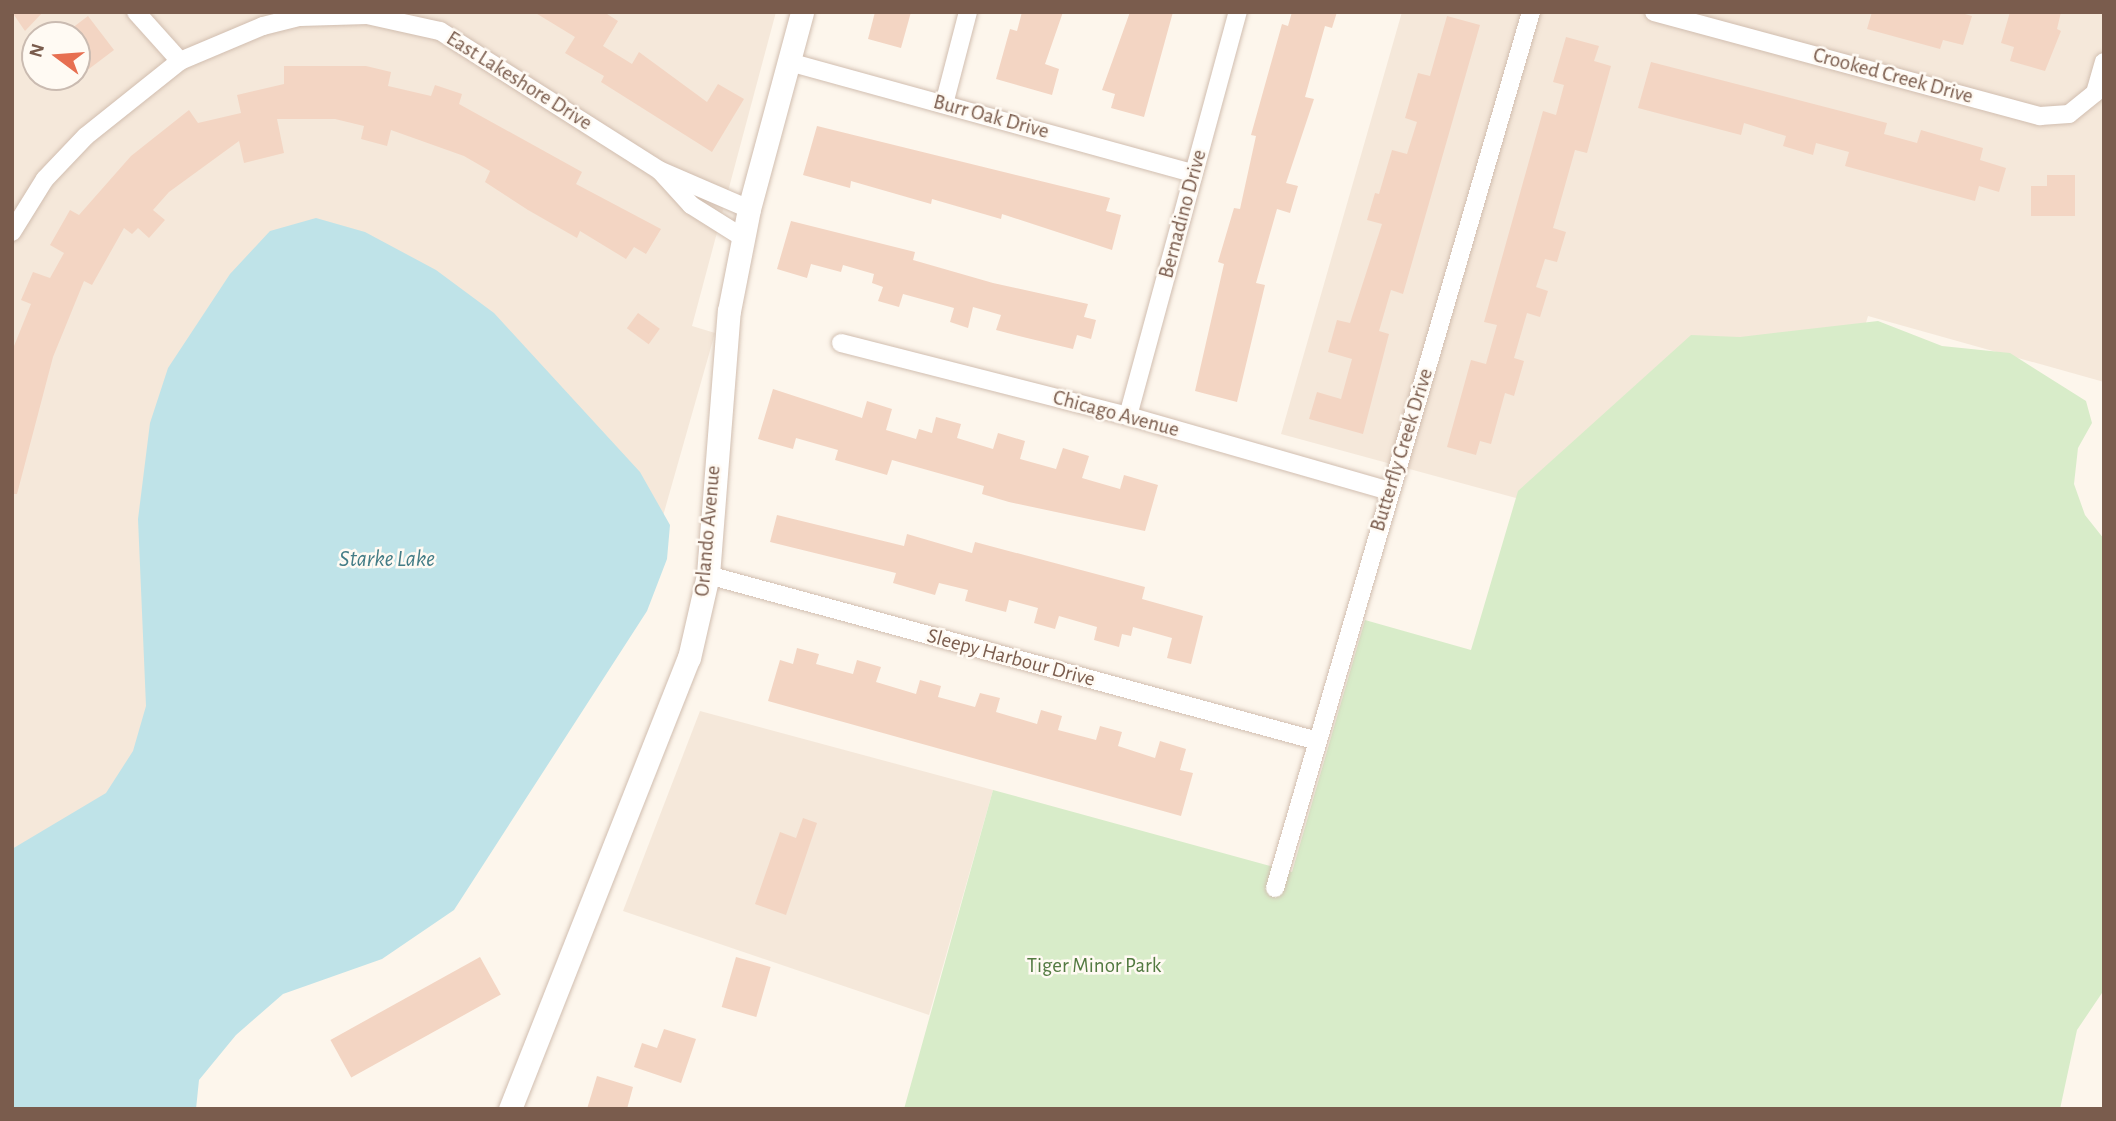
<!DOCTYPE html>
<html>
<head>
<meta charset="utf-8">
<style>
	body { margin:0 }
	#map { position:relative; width:2116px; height:1121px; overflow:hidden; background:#fdf6ec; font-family:"Alegreya Sans",sans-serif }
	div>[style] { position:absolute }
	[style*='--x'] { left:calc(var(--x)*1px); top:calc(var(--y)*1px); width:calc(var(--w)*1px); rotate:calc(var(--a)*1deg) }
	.residential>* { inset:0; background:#f5e8da }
	.green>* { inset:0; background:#d8ecc9 }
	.water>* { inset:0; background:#bfe3e8 }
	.building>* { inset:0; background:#f3d5c3; transform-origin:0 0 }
	.roads { filter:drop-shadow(0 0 2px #d1beb0) drop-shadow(0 0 2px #d1beb0) }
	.minor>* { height:18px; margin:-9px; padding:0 9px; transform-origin:9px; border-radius:9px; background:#fff }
	.tertiary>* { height:23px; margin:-11.5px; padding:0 11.5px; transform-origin:11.5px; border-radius:11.5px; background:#fff }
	span { translate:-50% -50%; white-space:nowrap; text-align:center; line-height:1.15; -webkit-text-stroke:5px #fffaf3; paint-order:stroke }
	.street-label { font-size:21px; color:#7a5c4d }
	.park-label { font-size:21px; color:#537a41 }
	.water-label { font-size:23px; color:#437c86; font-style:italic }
	.frame { position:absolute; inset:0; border:14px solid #7a5c4d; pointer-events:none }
	.north { position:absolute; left:21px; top:21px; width:70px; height:70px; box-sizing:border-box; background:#fffaf3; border:2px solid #cabbb1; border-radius:50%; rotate:286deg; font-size:19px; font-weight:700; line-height:28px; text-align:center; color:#7a5c4d }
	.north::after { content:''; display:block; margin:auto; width:24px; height:32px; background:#e76f51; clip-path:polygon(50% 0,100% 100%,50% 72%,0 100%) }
</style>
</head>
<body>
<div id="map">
	<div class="residential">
		<div style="clip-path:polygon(evenodd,12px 12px,776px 12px,692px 326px,715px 333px,632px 625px,28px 1109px,12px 1109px,12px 12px,35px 35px,77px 35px,77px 77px,35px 77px,35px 35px)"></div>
		<div style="clip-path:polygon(1402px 12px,2104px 12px,2104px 382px,1868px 316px,1791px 573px,1281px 434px)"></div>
		<div style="clip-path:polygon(700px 711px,993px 790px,929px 1015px,623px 911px)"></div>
	</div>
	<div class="green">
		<div style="clip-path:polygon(1878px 321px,1942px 346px,2010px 353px,2086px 401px,2092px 423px,2078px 448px,2074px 484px,2085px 515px,2104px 539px,2104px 990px,2077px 1030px,2060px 1109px,904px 1109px,993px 790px,1292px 872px,1365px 620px,1471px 650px,1518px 491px,1691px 335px,1740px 337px)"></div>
	</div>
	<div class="water">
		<div style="clip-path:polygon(316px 218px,365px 232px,436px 270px,494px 313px,640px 472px,670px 525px,667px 559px,647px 611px,454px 910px,382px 959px,283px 994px,236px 1035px,199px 1080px,196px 1109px,12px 1109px,12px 849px,106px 793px,133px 751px,146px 706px,138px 519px,150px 423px,168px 368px,230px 274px,270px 231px)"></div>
	</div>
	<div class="building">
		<div style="clip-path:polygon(12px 12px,43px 12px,25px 31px)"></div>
		<div style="clip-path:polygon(534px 12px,604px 12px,618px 21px,603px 46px,632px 64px,639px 52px,707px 102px,718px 84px,744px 99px,712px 152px,601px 82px,604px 76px,565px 53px,575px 37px)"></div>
		<div style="clip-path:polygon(875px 12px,911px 12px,901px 48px,868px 39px)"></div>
		<div style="clip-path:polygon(1022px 12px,1063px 12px,1045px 64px,1059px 69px,1052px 95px,996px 79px,1010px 29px,1017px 31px)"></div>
		<div style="clip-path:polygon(1130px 12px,1173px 12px,1144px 117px,1111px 108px,1115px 94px,1102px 90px)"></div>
		<div style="clip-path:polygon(1292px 12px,1337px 12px,1332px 28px,1325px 26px,1305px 97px,1314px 99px,1286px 183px,1298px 186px,1290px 213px,1277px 209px,1256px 283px,1265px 285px,1237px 402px,1195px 391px,1224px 264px,1218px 262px,1234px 208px,1240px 209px,1256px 136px,1251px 135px,1282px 24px,1288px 26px)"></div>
		<div style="clip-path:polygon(1872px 12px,1958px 12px,1972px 16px,1963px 45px,1943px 40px,1940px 49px,1867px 29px)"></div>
		<div style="clip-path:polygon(2010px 12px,2061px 12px,2057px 29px,2061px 31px,2045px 71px,2010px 61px,2014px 47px,2001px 43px)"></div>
		<div style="clip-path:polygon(88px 16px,114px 50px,77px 78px,77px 35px,63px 35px)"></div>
		<div style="clip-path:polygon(1447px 16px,1480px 25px,1403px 294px,1391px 290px,1379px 331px,1389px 334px,1363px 434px,1309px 419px,1317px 392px,1341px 399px,1352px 359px,1328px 352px,1337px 320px,1350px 323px,1382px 224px,1367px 220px,1375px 193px,1379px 194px,1392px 150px,1407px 154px,1417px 122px,1405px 118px,1418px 73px,1430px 76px)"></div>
		<div style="clip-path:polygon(1566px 37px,1599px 46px,1594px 61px,1611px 66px,1587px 153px,1575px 150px,1553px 228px,1566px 232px,1557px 262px,1545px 259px,1536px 287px,1548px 291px,1540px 317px,1527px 313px,1514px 358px,1524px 361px,1514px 396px,1505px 393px,1491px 444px,1480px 441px,1476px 455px,1447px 447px,1471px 360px,1486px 364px,1497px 325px,1484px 322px,1543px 111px,1556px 115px,1564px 85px,1553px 82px)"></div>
		<div style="clip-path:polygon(1651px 62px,1887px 123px,1884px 134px,1917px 143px,1921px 130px,1983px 148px,1980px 160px,2006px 168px,1999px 192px,1979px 186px,1975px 201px,1845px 166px,1849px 152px,1816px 143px,1813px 155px,1783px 146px,1786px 136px,1744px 123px,1741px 135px,1638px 108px)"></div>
		<div style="clip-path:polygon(284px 66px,366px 66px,391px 72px,388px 86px,431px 96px,435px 85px,462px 94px,459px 104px,582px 172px,576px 184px,661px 229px,646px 254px,634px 247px,626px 259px,580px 231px,577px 238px,528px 210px,485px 182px,490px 171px,464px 156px,391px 130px,387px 146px,361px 139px,364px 126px,335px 119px,277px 119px,284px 153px,244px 163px,239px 141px,169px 192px,153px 210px,165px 220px,149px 238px,138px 228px,132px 234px,124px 228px,92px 285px,84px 281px,53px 357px,17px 494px,12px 494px,12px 351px,31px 304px,21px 300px,33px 272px,50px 278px,64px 253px,50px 245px,70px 210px,79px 215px,131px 156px,189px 110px,198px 123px,241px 113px,237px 95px,284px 84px)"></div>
		<div style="clip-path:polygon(817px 126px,1110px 198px,1106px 211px,1121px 215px,1112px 250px,1002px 214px,1001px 219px,932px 199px,931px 204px,851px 181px,850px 188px,803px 175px)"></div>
		<div style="clip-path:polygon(2047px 175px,2075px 175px,2075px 216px,2031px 216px,2031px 186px,2047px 186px)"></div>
		<div style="clip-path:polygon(791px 221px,915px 252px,913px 260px,993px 283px,1088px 304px,1084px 317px,1096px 320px,1091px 339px,1077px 335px,1073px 349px,1027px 338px,996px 330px,1001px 315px,973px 307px,968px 328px,950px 322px,954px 308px,903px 294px,899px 307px,878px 301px,883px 287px,872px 283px,874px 274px,843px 265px,841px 272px,811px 264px,807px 278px,777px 269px)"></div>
		<div style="left:638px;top:313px;width:27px;height:19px;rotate:36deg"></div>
		<div style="clip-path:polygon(773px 389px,862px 418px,867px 401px,892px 409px,886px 430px,916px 439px,919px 429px,932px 433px,936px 417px,961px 424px,957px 438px,993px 449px,998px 433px,1025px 441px,1020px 459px,1056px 469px,1063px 448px,1089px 456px,1082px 478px,1120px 489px,1124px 475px,1158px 485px,1145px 531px,1009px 502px,982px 494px,984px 486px,892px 460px,887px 475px,835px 460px,838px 450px,796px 438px,793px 449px,758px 439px)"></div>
		<div style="clip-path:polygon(777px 515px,904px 546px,907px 534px,972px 553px,975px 542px,1145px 587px,1142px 599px,1203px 616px,1191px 664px,1167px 658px,1172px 638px,1133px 627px,1131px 636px,1122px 634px,1119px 647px,1094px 640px,1097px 627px,1059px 616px,1055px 629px,1034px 623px,1038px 608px,1009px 600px,1006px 612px,965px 601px,968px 590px,939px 583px,935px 595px,893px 583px,896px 573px,770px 542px)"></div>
		<div style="clip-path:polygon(797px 648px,819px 654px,816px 664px,853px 674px,857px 660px,881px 667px,876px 682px,916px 694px,920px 680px,941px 686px,938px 697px,975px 707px,980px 693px,1000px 698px,996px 712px,1037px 724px,1041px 710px,1062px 716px,1058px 730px,1096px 740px,1100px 726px,1122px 732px,1118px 746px,1155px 758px,1160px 741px,1186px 749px,1180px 770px,1193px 773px,1181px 816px,768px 701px,780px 660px,793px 664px)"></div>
		<div style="clip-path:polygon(803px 818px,817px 823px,786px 915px,755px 904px,780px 832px,796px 838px)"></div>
		<div style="left:480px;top:957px;width:43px;height:171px;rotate:61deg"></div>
		<div style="left:736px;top:957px;width:36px;height:52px;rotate:16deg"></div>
		<div style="clip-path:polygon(664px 1029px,696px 1039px,681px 1083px,634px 1067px,642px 1043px,657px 1048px)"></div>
		<div style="clip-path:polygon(597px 1076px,633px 1087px,627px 1109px,587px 1109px)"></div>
	</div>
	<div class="roads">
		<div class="minor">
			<div style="--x:136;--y:12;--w:66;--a:48.1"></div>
			<div style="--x:1654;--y:12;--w:400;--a:15.1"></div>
			<div style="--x:2040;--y:116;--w:29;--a:-4"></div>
			<div style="--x:2069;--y:114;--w:33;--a:-39"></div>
			<div style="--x:2095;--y:93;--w:32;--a:-74"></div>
			<div style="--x:789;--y:62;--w:419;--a:15.4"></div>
			<div style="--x:944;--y:104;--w:95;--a:-75.4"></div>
			<div style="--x:661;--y:172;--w:45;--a:47.7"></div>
			<div style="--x:691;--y:205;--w:60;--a:32.1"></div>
			<div style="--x:12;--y:232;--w:62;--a:-58.1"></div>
			<div style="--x:45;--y:179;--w:59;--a:-46.4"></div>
			<div style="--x:86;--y:136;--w:120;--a:-38.6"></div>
			<div style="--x:180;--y:61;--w:90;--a:-22.9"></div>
			<div style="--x:263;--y:26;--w:38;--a:-14"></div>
			<div style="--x:300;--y:17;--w:67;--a:-1.7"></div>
			<div style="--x:367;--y:15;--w:75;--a:12.4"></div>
			<div style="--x:440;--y:31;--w:259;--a:32.4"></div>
			<div style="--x:659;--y:170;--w:98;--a:23.4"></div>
			<div style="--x:841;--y:343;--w:296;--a:14.3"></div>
			<div style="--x:1128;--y:416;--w:273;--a:16"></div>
			<div style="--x:1128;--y:416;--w:419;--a:-74.8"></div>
			<div style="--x:708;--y:575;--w:628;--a:15.23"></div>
			<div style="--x:1275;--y:888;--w:913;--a:-73.71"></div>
		</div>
		<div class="tertiary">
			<div style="--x:510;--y:1109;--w:485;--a:-68.4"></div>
			<div style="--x:689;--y:658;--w:85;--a:-77.1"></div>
			<div style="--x:708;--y:575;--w:265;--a:-85.5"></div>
			<div style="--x:729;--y:311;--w:104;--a:-78.9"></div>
			<div style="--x:749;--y:209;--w:204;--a:-74.9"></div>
		</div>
	</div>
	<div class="street-label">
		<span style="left:1893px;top:76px;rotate:15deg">Crooked Creek Drive</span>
		<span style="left:519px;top:81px;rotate:32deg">East Lakeshore Drive</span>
		<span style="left:991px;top:117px;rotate:15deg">Burr Oak Drive</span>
		<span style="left:1183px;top:214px;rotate:-75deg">Bernadino Drive</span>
		<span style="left:1116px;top:414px;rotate:15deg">Chicago Avenue</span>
		<span style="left:1402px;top:450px;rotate:-73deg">Butterfly Creek Drive</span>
		<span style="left:708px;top:531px;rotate:-85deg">Orlando Avenue</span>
		<span style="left:1011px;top:658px;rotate:15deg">Sleepy Harbour Drive</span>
	</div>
	<div class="park-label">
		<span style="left:1094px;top:966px">Tiger Minor Park</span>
	</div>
	<div class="water-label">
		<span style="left:387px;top:560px">Starke Lake</span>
	</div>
	<div class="frame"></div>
	<div class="north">N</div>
</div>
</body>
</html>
